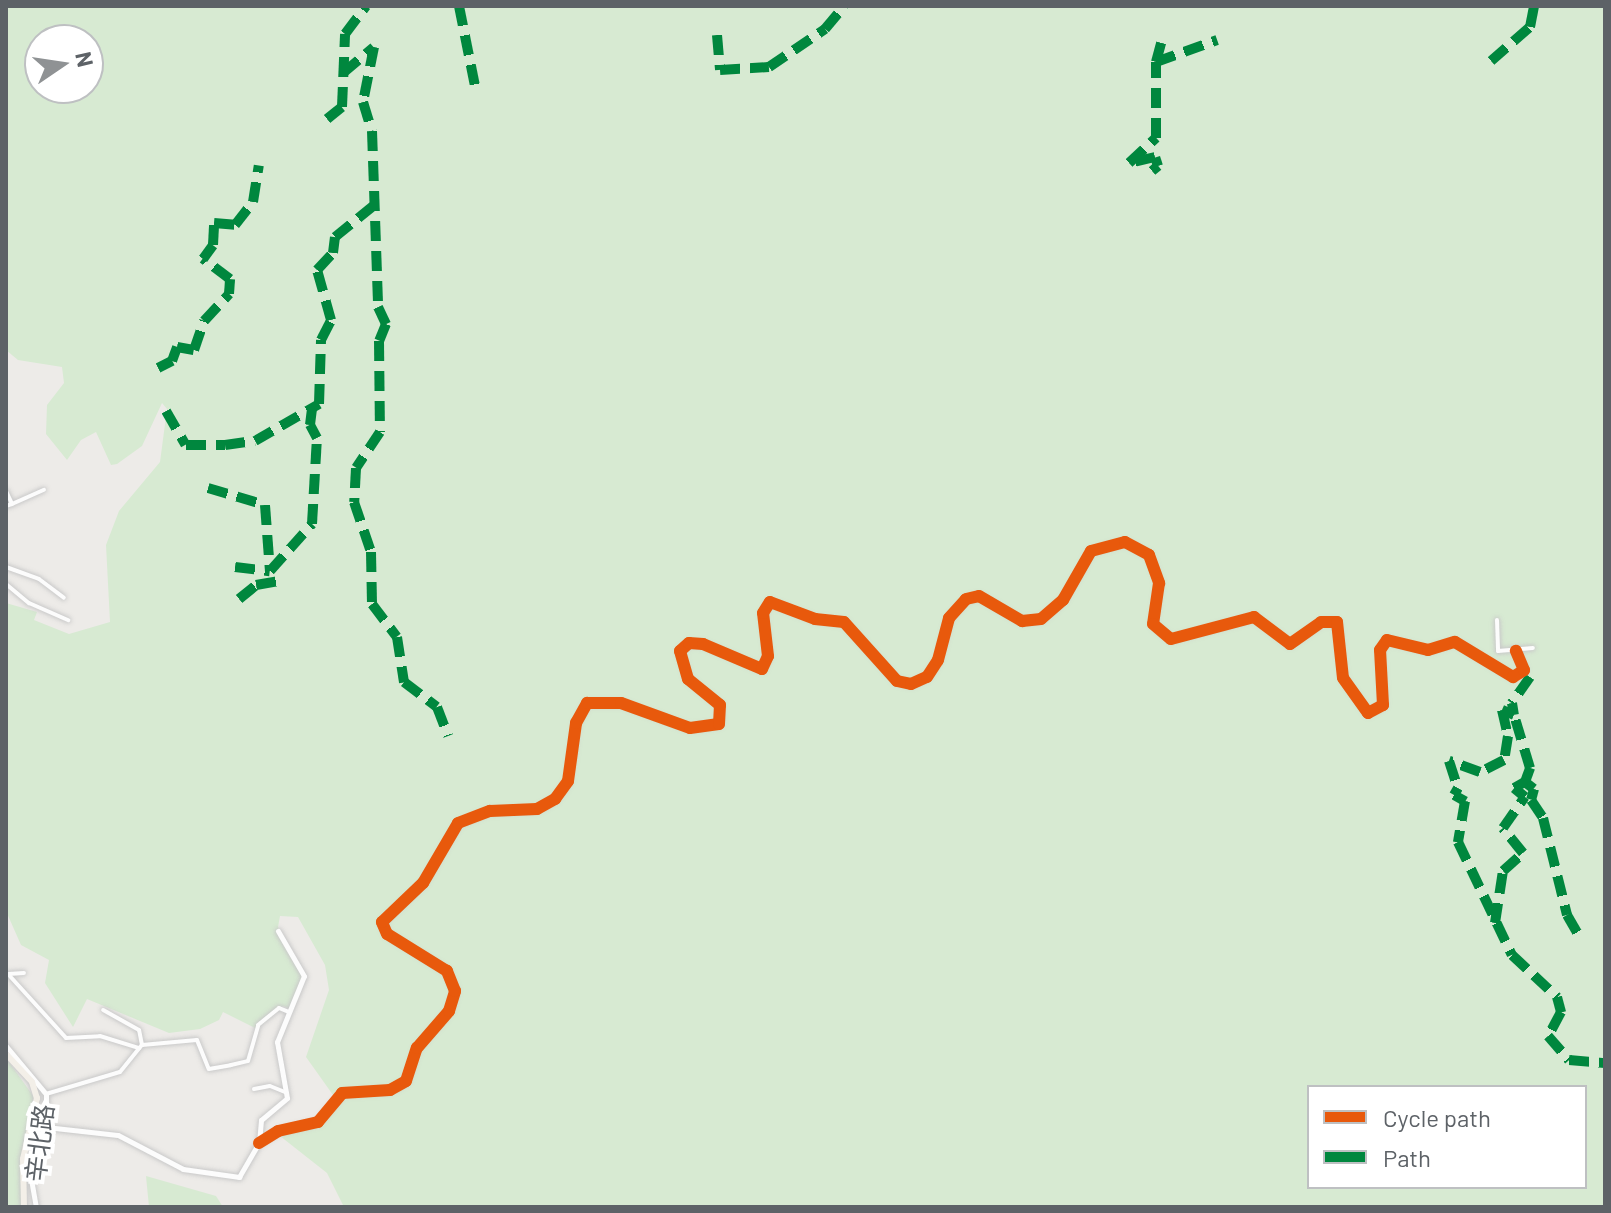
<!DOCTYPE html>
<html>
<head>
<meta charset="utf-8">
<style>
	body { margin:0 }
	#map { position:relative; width:1611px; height:1213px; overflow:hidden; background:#edebe8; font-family:Barlow,"Noto Sans SC",sans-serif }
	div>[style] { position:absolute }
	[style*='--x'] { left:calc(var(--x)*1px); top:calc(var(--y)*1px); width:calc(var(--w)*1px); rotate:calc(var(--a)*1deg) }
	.green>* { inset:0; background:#d7ead2 }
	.roads { filter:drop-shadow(0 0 2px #c9c9c9) drop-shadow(0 0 2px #c9c9c9) }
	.minor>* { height:4px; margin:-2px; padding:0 2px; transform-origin:2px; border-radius:2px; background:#fcfcfc }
	.tertiary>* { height:5px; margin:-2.5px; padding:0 2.5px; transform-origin:2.5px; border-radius:2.5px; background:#fcfcfc }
	.primary>* { height:6px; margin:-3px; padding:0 3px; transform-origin:3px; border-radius:3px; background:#f3efe8 }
	.quiet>* { height:10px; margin-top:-5px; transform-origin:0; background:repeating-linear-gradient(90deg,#00873e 0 20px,transparent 0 30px) }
	.cycleway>* { height:12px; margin:-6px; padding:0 6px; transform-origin:6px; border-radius:6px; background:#e8590c }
	span { translate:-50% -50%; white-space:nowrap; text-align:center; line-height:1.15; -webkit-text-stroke:8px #fff; paint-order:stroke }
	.street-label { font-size:26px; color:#5d6267 }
	.frame { position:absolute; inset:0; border:8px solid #5d6267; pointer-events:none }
	.legend { position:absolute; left:1307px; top:1085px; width:280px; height:104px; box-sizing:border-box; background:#fff; border:2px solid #bec0c2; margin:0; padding:10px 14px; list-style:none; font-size:24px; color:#5d6267 }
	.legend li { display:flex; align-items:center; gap:16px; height:40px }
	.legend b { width:40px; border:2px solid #bec0c2 }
	.north { position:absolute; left:24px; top:24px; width:80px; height:80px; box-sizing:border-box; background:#fff; border:2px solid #bec0c2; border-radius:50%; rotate:77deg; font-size:22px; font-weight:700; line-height:32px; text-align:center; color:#5d6267 }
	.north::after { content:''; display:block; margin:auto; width:28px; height:36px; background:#8f9294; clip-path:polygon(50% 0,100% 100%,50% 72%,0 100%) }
</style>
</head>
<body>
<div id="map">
	<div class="green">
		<div style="clip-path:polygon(evenodd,6px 6px,1605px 6px,1605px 1207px,344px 1207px,327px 1173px,280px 1136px,323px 1123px,338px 1102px,306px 1057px,329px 990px,325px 965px,298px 917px,280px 916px,278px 927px,303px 974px,291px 1009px,283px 1006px,257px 1029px,223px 1012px,219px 1020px,200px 1029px,169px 1033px,87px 999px,73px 1027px,45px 983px,49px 960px,21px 945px,6px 911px,6px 603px,37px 612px,34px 620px,69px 634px,110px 622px,106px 545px,119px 511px,160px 462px,167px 409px,162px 403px,142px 446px,117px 464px,111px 465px,96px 432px,81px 440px,67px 460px,46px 434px,47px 405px,64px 383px,62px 367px,18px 360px,6px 350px,6px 6px,40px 40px,88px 40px,88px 88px,40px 88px,40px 40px,6px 6px,1309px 1087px,1585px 1087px,1585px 1187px,1309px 1187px,1309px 1087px)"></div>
		<div style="clip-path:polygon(6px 1058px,34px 1097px,21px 1157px,22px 1207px,6px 1207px)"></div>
		<div style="clip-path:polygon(146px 1176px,216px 1196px,223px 1207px,149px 1207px)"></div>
	</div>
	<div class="roads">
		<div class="minor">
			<div style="--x:6;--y:491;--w:14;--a:65"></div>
			<div style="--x:12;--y:504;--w:6;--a:162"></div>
			<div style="--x:12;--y:504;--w:35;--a:-24"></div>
			<div style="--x:6;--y:567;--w:35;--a:20"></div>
			<div style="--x:39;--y:579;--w:31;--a:37"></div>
			<div style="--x:6;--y:584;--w:30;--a:40"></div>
			<div style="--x:29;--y:603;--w:43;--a:23.6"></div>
			<div style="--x:1497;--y:620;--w:31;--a:88"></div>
			<div style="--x:1498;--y:651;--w:35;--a:-5"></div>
			<div style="--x:8;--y:974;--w:86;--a:47.8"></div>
			<div style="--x:66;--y:1038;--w:34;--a:-3"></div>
			<div style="--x:100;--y:1036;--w:41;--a:17.1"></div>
			<div style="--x:8;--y:974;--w:16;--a:-4"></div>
			<div style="--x:142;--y:1045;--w:55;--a:-5.2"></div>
			<div style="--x:197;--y:1040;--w:31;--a:68"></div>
			<div style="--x:209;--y:1069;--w:22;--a:-10"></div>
			<div style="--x:231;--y:1065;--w:17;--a:-13"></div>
			<div style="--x:248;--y:1061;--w:37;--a:-74"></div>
			<div style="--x:258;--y:1025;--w:27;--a:-39"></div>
			<div style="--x:279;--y:1008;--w:11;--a:22"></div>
			<div style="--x:254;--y:1089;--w:16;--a:-11"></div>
			<div style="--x:270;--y:1086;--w:18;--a:22"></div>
			<div style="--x:46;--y:1094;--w:77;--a:-16.6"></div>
			<div style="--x:120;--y:1072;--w:35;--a:-51"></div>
			<div style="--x:142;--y:1045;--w:15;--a:-101"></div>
			<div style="--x:139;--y:1030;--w:41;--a:-150.9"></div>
		</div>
		<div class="tertiary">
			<div style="--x:6;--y:1046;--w:62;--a:50.2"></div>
			<div style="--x:46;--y:1094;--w:33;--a:90"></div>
			<div style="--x:46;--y:1127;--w:54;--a:106.1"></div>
			<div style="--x:31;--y:1179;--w:28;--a:80"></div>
			<div style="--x:46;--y:1127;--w:72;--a:6.3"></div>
			<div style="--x:118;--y:1135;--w:73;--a:27.6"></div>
			<div style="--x:183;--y:1169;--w:57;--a:8.1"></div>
			<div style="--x:239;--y:1177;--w:39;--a:-60"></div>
			<div style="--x:259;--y:1143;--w:23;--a:-85"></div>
			<div style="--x:261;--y:1120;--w:34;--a:-40"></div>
			<div style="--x:287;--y:1098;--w:57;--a:-100.1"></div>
			<div style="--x:277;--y:1042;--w:71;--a:-67.8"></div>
			<div style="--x:304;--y:976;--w:52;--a:-120"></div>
			<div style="--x:259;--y:1143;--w:22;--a:-32"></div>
			<div style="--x:278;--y:1131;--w:41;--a:-12.7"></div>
			<div style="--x:318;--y:1122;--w:38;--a:-50"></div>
			<div style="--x:342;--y:1093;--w:48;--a:-3.6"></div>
			<div style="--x:390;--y:1090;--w:18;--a:-29"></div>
			<div style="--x:406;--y:1081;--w:35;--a:-72"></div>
			<div style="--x:417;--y:1048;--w:49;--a:-49.1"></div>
			<div style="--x:449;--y:1011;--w:21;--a:-73"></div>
			<div style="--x:455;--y:991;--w:22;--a:-112"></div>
			<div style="--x:447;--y:971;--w:70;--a:-148.3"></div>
			<div style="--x:387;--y:934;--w:13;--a:-113"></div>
			<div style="--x:382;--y:922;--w:57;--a:-43.6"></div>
			<div style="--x:423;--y:883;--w:69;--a:-59.7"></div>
			<div style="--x:458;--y:823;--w:34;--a:-21"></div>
			<div style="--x:490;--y:811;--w:47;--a:-2.4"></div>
			<div style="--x:537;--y:809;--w:21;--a:-29"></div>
			<div style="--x:555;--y:799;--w:22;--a:-54"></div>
			<div style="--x:568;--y:781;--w:59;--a:-82.1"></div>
			<div style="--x:576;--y:723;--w:23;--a:-61"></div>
			<div style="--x:587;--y:703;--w:34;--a:0"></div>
			<div style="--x:621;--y:703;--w:73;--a:19.9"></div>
			<div style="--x:690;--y:728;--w:29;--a:-8"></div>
			<div style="--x:719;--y:724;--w:19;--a:-87"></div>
			<div style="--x:720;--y:705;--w:41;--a:-140.9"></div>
			<div style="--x:688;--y:679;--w:29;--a:-106"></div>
			<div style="--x:680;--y:651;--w:12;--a:-42"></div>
			<div style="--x:689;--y:643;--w:14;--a:4"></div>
			<div style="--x:703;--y:644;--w:64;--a:23"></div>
			<div style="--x:762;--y:669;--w:14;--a:-65"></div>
			<div style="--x:768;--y:656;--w:43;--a:-96.6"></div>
			<div style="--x:763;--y:613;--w:13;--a:-58"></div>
			<div style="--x:770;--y:602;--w:48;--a:20.7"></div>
			<div style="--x:815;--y:619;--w:29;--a:6"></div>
			<div style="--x:844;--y:622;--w:79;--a:48.1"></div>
			<div style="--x:897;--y:681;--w:14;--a:12"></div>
			<div style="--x:911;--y:684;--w:17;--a:-24"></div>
			<div style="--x:927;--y:677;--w:20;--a:-57"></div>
			<div style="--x:938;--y:660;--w:43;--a:-75.3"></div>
			<div style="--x:949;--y:618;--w:25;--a:-48"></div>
			<div style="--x:966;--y:599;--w:13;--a:-13"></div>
			<div style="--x:979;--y:596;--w:50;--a:30.2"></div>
			<div style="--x:1022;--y:621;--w:19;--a:-6"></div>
			<div style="--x:1041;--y:619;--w:29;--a:-41"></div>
			<div style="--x:1063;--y:600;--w:56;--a:-60.3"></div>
			<div style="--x:1091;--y:551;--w:35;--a:-15"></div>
			<div style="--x:1125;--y:542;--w:27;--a:28"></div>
			<div style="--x:1149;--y:555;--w:30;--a:70"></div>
			<div style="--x:1159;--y:583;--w:41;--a:98.3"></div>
			<div style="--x:1153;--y:624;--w:23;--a:40"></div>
			<div style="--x:1171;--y:639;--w:86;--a:-14.8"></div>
			<div style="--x:1254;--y:617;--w:45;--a:36.9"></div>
			<div style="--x:1290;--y:644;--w:38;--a:-35"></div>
			<div style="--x:1321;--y:622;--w:16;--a:0"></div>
			<div style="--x:1337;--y:622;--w:56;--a:83.9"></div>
			<div style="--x:1343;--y:678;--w:43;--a:54.5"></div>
			<div style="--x:1368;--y:713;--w:17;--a:-28"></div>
			<div style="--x:1383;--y:705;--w:55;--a:-93.1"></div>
			<div style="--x:1380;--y:650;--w:12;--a:-55"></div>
			<div style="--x:1387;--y:640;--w:42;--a:13.7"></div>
			<div style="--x:1428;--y:650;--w:28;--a:-17"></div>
			<div style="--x:1455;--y:642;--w:68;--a:31.1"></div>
			<div style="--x:1513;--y:677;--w:13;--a:-32"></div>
			<div style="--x:1524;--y:670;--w:21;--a:-113"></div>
		</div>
		<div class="primary">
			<div style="--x:6;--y:1054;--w:38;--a:47"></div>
			<div style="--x:32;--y:1082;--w:17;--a:73"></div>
			<div style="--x:37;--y:1098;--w:63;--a:102.9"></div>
			<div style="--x:23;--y:1159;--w:48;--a:88.8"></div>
		</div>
	</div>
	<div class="quiet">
		<div style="--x:459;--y:6;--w:87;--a:78.7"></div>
		<div style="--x:717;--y:35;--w:35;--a:85"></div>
		<div style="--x:720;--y:70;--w:49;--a:-3.5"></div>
		<div style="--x:769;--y:67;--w:68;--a:-34.2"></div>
		<div style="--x:825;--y:29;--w:30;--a:-50"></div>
		<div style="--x:1491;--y:61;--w:52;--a:-41.1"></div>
		<div style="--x:1530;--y:27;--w:21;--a:-79"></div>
		<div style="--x:1156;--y:62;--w:20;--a:-75"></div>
		<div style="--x:343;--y:73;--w:40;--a:-40"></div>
		<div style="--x:374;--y:47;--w:56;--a:101.3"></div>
		<div style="--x:363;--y:102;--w:30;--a:73"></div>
		<div style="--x:372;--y:131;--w:176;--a:88"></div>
		<div style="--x:378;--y:307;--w:19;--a:65"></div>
		<div style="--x:386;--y:324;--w:18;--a:112"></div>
		<div style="--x:379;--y:341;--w:91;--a:89.4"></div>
		<div style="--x:380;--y:432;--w:43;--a:123.7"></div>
		<div style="--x:356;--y:468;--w:34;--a:93"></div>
		<div style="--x:354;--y:502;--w:53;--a:71.2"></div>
		<div style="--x:371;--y:552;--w:52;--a:88.9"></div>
		<div style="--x:372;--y:604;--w:41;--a:52.9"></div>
		<div style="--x:397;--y:637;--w:46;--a:81.2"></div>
		<div style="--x:404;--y:682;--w:41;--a:37.1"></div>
		<div style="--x:437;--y:707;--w:31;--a:69"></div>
		<div style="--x:327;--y:119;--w:19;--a:-39"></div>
		<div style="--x:342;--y:107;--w:73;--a:-87.6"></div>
		<div style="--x:345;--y:34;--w:35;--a:-53"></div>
		<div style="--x:1152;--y:171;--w:8;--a:-40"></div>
		<div style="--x:1158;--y:166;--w:9;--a:-108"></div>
		<div style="--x:1155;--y:157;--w:27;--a:167"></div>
		<div style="--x:1129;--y:163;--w:37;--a:-43"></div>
		<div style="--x:1156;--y:138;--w:76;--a:-90"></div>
		<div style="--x:1156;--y:62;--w:65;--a:-19.8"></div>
		<div style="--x:158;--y:368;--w:16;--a:-27"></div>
		<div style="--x:172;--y:361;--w:15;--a:-70"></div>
		<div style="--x:177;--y:347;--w:17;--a:10"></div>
		<div style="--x:194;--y:350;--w:31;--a:-71"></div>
		<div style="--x:204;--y:321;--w:37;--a:-47"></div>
		<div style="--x:229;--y:294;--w:15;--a:-86"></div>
		<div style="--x:230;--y:279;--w:34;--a:-143"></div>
		<div style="--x:203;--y:259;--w:17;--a:-54"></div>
		<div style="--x:213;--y:245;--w:22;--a:-87"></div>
		<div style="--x:214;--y:223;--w:21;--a:5"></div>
		<div style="--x:235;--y:225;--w:29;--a:-52"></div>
		<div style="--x:253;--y:202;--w:37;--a:-81"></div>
		<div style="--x:166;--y:411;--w:39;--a:60"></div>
		<div style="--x:186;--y:445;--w:39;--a:0"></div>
		<div style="--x:225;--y:445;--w:30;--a:-8"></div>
		<div style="--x:255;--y:441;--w:74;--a:-30"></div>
		<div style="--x:319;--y:404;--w:64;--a:-88.2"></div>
		<div style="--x:321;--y:340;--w:22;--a:-63"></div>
		<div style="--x:331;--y:320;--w:52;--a:-105.6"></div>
		<div style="--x:317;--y:270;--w:23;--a:-47"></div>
		<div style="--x:333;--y:253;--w:16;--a:-83"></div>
		<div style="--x:335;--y:237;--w:49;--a:-39.2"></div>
		<div style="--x:208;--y:488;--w:59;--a:16.6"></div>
		<div style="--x:265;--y:505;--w:66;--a:85.7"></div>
		<div style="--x:235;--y:567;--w:35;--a:7"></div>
		<div style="--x:270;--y:571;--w:63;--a:-48.2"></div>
		<div style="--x:312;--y:524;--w:86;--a:-86.7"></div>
		<div style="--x:317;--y:438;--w:15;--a:-118"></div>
		<div style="--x:310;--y:425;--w:17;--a:-83"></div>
		<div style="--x:239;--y:599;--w:22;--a:-39"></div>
		<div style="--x:256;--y:585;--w:27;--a:-10"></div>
		<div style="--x:1530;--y:677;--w:32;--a:125"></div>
		<div style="--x:1512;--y:703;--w:12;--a:81"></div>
		<div style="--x:1514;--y:715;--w:13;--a:-157"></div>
		<div style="--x:1502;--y:710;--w:27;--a:77"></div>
		<div style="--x:1508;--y:736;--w:24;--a:99"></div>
		<div style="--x:1504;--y:760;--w:27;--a:153"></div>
		<div style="--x:1480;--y:772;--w:33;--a:-160"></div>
		<div style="--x:1449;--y:761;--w:28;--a:72"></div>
		<div style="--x:1458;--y:788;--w:8;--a:120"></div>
		<div style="--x:1454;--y:795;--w:13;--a:29"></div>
		<div style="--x:1465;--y:801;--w:42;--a:99.7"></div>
		<div style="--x:1458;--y:842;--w:125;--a:64.5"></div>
		<div style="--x:1512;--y:955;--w:62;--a:43"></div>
		<div style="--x:1557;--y:997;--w:16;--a:75"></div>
		<div style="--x:1561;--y:1012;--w:27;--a:118"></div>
		<div style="--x:1548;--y:1036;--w:32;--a:49"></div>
		<div style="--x:1569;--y:1060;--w:36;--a:5"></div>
		<div style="--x:1525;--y:782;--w:11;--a:38"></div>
		<div style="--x:1534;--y:789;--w:11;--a:105"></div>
		<div style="--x:1531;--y:800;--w:22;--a:56"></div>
		<div style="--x:1543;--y:818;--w:100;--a:76.1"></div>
		<div style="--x:1567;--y:915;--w:28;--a:60"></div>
		<div style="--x:1495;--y:923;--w:53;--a:-81.3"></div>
		<div style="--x:1503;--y:871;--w:27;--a:-42"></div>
		<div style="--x:1523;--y:853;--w:32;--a:-129"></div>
		<div style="--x:1503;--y:828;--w:38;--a:-55"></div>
		<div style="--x:1525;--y:797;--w:14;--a:-141"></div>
		<div style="--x:1514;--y:788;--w:13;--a:-29"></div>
		<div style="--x:1525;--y:782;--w:15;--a:-70"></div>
		<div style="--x:1530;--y:768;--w:55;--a:-106.8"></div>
	</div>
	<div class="cycleway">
		<div style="--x:259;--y:1143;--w:22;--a:-32"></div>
		<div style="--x:278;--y:1131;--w:41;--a:-12.7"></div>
		<div style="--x:318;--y:1122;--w:38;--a:-50"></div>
		<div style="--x:342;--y:1093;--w:48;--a:-3.6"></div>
		<div style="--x:390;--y:1090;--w:18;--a:-29"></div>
		<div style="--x:406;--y:1081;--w:35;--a:-72"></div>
		<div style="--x:417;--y:1048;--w:49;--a:-49.1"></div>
		<div style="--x:449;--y:1011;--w:21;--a:-73"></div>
		<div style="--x:455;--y:991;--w:22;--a:-112"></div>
		<div style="--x:447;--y:971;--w:70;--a:-148.3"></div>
		<div style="--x:387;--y:934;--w:13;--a:-113"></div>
		<div style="--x:382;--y:922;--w:57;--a:-43.6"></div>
		<div style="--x:423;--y:883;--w:69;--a:-59.7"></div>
		<div style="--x:458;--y:823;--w:34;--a:-21"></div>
		<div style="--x:490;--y:811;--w:47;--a:-2.4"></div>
		<div style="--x:537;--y:809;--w:21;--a:-29"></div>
		<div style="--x:555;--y:799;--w:22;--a:-54"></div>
		<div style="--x:568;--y:781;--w:59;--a:-82.1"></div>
		<div style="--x:576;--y:723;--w:23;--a:-61"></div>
		<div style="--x:587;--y:703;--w:34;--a:0"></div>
		<div style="--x:621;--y:703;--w:73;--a:19.9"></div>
		<div style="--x:690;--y:728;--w:29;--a:-8"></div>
		<div style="--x:719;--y:724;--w:19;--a:-87"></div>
		<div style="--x:720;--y:705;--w:41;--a:-140.9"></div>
		<div style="--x:688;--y:679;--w:29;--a:-106"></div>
		<div style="--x:680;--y:651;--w:12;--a:-42"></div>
		<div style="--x:689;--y:643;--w:14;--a:4"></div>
		<div style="--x:703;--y:644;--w:64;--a:23"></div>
		<div style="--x:762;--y:669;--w:14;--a:-65"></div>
		<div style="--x:768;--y:656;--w:43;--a:-96.6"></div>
		<div style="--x:763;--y:613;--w:13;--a:-58"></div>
		<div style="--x:770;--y:602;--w:48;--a:20.7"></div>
		<div style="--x:815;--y:619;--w:29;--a:6"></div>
		<div style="--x:844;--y:622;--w:79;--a:48.1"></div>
		<div style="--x:897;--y:681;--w:14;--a:12"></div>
		<div style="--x:911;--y:684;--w:17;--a:-24"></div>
		<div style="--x:927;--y:677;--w:20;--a:-57"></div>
		<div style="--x:938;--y:660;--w:43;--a:-75.3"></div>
		<div style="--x:949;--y:618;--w:25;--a:-48"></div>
		<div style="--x:966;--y:599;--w:13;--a:-13"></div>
		<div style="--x:979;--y:596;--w:50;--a:30.2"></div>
		<div style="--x:1022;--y:621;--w:19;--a:-6"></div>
		<div style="--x:1041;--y:619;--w:29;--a:-41"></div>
		<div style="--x:1063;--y:600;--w:56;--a:-60.3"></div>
		<div style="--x:1091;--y:551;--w:35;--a:-15"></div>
		<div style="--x:1125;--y:542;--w:27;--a:28"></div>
		<div style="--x:1149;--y:555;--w:30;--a:70"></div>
		<div style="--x:1159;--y:583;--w:41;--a:98.3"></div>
		<div style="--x:1153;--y:624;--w:23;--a:40"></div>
		<div style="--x:1171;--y:639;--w:86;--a:-14.8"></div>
		<div style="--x:1254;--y:617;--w:45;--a:36.9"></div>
		<div style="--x:1290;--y:644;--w:38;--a:-35"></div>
		<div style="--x:1321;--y:622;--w:16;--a:0"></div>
		<div style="--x:1337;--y:622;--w:56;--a:83.9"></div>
		<div style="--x:1343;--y:678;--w:43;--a:54.5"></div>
		<div style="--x:1368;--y:713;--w:17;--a:-28"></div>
		<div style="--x:1383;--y:705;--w:55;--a:-93.1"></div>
		<div style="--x:1380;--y:650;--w:12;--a:-55"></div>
		<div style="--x:1387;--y:640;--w:42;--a:13.7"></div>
		<div style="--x:1428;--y:650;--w:28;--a:-17"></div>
		<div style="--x:1455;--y:642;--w:68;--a:31.1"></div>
		<div style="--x:1513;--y:677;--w:13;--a:-32"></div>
		<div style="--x:1524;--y:670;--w:21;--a:-113"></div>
	</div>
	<div class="street-label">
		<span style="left:39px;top:1143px;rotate:-83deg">辛北路</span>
	</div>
	<div class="frame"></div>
	<ul class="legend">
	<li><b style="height:10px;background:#e8590c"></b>Cycle path</li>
	<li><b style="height:10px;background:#00873e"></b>Path</li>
	</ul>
	<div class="north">N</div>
</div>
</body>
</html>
